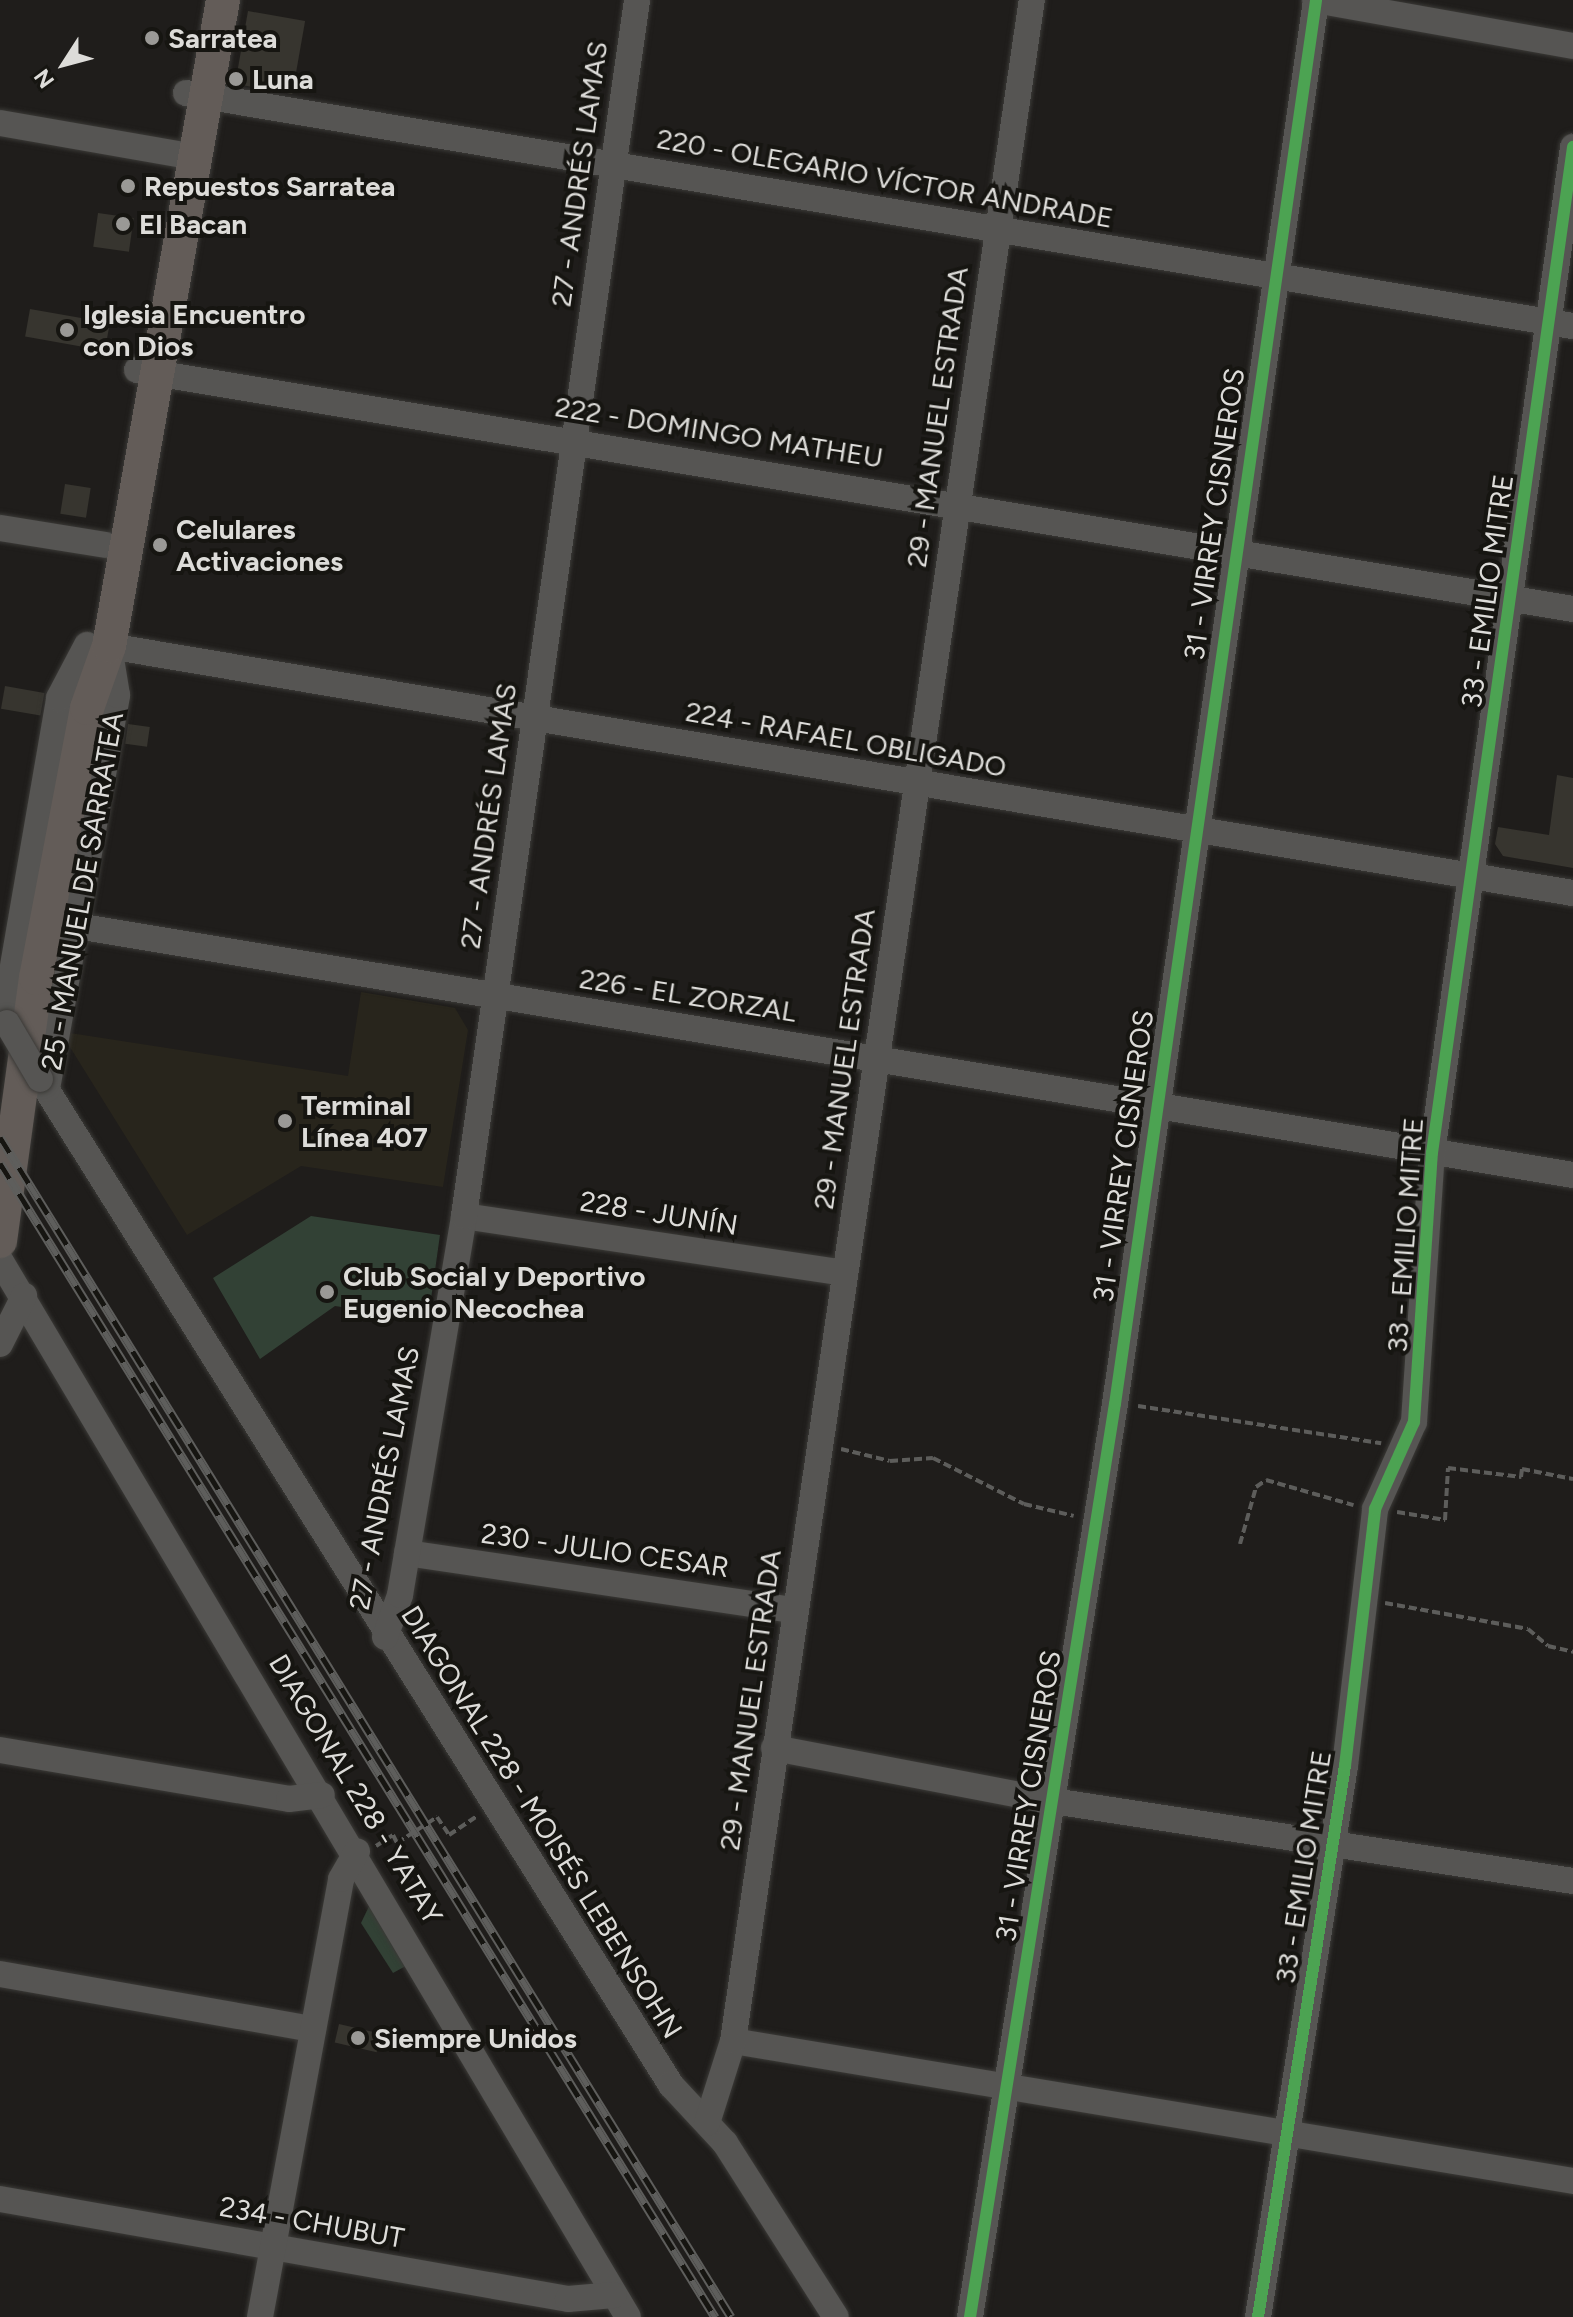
<!DOCTYPE html>
<html>
<head>
<meta charset="utf-8">
<style>
	body { margin:0 }
	#map { position:relative; width:1573px; height:2317px; overflow:hidden; background:#1f1d1b; font-family:Figtree,sans-serif }
	div>[style] { position:absolute }
	[style*='--x'] { left:calc(var(--x)*1px); top:calc(var(--y)*1px); width:calc(var(--w)*1px); rotate:calc(var(--a)*1deg) }
	.built>* { inset:0; background:#28251c }
	.green>* { inset:0; background:#324135 }
	.building>* { inset:0; background:#37352f; transform-origin:0 0 }
	.path>* { height:4px; margin-top:-2px; transform-origin:0; background:repeating-linear-gradient(90deg,#5d5d5b 0 8px,transparent 0 12px) }
	.roads { filter:drop-shadow(0 0 2px #3b3a37) drop-shadow(0 0 2px #3b3a37) }
	.minor>* { height:26px; margin:-13px; padding:0 13px; transform-origin:13px; border-radius:13px; background:#565553 }
	.major>* { height:34px; margin:-17px; padding:0 17px; transform-origin:17px; border-radius:17px; background:#635c58 }
	.rail>* { height:9px; margin-top:-4.5px; transform-origin:0; background:repeating-linear-gradient(90deg,#161511 0 18px,#5e5e5c 0 36px); box-sizing:border-box; border-block:2px solid #5e5e5c }
	.bridges { filter:drop-shadow(0 0 2px #3b3a37) drop-shadow(0 0 2px #3b3a37) }
	.minor-bridge>* { height:26px; margin:-13px; padding:0 13px; transform-origin:13px; border-radius:13px; background:#565553 }
	.cycleway>* { height:12px; margin:-6px; padding:0 6px; transform-origin:6px; border-radius:6px; background:#4ca352 }
	.dots>* { width:22px; height:22px; translate:-50% -50%; box-sizing:border-box; border:4px solid #161511; border-radius:50% }
	span { translate:-50% -50%; white-space:nowrap; text-align:center; line-height:1.15; -webkit-text-stroke:8px #161511; paint-order:stroke }
	.poi-label { font-size:28px; color:#dddcd9; font-weight:700 }
	.left { translate:0 -50%; text-align:left }
	.street-label { font-size:28px; color:#dddcd9 }
	.north { position:absolute; left:24px; top:24px; width:80px; height:80px; -webkit-text-stroke:6px #161511; paint-order:stroke; rotate:234deg; font-size:22px; font-weight:700; line-height:32px; text-align:center; color:#dddcd9 }
	.north::after { content:''; display:block; margin:auto; width:28px; height:36px; background:#dddcd9; clip-path:polygon(50% 0,100% 100%,50% 72%,0 100%) }
</style>
</head>
<body>
<div id="map">
	<div class="built">
		<div style="clip-path:polygon(361px 992px,455px 1008px,468px 1030px,443px 1187px,301px 1166px,187px 1235px,68px 1044px,70px 1033px,348px 1076px)"></div>
	</div>
	<div class="green">
		<div style="clip-path:polygon(311px 1216px,440px 1235px,428px 1320px,335px 1306px,260px 1359px,213px 1278px)"></div>
		<div style="clip-path:polygon(373px 1898px,413px 1962px,393px 1973px,361px 1923px)"></div>
	</div>
	<div class="building">
		<div style="left:248px;top:11px;width:58px;height:74px;rotate:10deg"></div>
		<div style="left:98px;top:213px;width:36px;height:34px;rotate:8deg"></div>
		<div style="left:30px;top:309px;width:81px;height:28px;rotate:10deg"></div>
		<div style="left:65px;top:484px;width:26px;height:30px;rotate:9deg"></div>
		<div style="left:5px;top:686px;width:40px;height:23px;rotate:10deg"></div>
		<div style="left:128px;top:724px;width:22px;height:20px;rotate:8deg"></div>
		<div style="clip-path:polygon(1557px 775px,1573px 778px,1573px 868px,1503px 856px,1495px 844px,1498px 827px,1549px 835px)"></div>
		<div style="left:339px;top:2024px;width:43px;height:19px;rotate:13deg"></div>
	</div>
	<div class="path">
		<div style="--x:1138;--y:1406;--w:246;--a:8.7"></div>
		<div style="--x:841;--y:1449;--w:50;--a:13.8"></div>
		<div style="--x:890;--y:1461;--w:43;--a:-4"></div>
		<div style="--x:933;--y:1458;--w:102;--a:26.8"></div>
		<div style="--x:1024;--y:1504;--w:51;--a:13.5"></div>
		<div style="--x:1397;--y:1512;--w:49;--a:9.5"></div>
		<div style="--x:1445;--y:1520;--w:52;--a:-86.7"></div>
		<div style="--x:1448;--y:1468;--w:74;--a:7"></div>
		<div style="--x:1521;--y:1477;--w:8;--a:-83"></div>
		<div style="--x:1522;--y:1469;--w:52;--a:11.1"></div>
		<div style="--x:1240;--y:1544;--w:59;--a:-74.3"></div>
		<div style="--x:1256;--y:1487;--w:12;--a:-35"></div>
		<div style="--x:1266;--y:1480;--w:91;--a:16"></div>
		<div style="--x:1385;--y:1603;--w:145;--a:10.3"></div>
		<div style="--x:1528;--y:1629;--w:26;--a:40"></div>
		<div style="--x:1548;--y:1646;--w:26;--a:13"></div>
		<div style="--x:376;--y:1846;--w:20;--a:-33"></div>
		<div style="--x:393;--y:1835;--w:9;--a:63"></div>
		<div style="--x:397;--y:1843;--w:48;--a:-33"></div>
		<div style="--x:437;--y:1817;--w:22;--a:56"></div>
		<div style="--x:449;--y:1835;--w:34;--a:-34"></div>
	</div>
	<div class="roads">
		<div class="minor">
			<div style="--x:1315;--y:0;--w:262;--a:10.1"></div>
			<div style="--x:186;--y:93;--w:1406;--a:9.54"></div>
			<div style="--x:0;--y:123;--w:197;--a:9.9"></div>
			<div style="--x:137;--y:370;--w:1456;--a:9.45"></div>
			<div style="--x:0;--y:528;--w:107;--a:9.1"></div>
			<div style="--x:77;--y:926;--w:1517;--a:9.45"></div>
			<div style="--x:4;--y:1018;--w:325;--a:-80.2"></div>
			<div style="--x:59;--y:698;--w:60;--a:-62.2"></div>
			<div style="--x:40;--y:1079;--w:1188;--a:57.9"></div>
			<div style="--x:671;--y:2085;--w:79;--a:47"></div>
			<div style="--x:725;--y:2143;--w:206;--a:57.5"></div>
			<div style="--x:47;--y:1089;--w:400;--a:-79.9"></div>
			<div style="--x:117;--y:695;--w:50;--a:-99.3"></div>
			<div style="--x:109;--y:646;--w:1485;--a:9.58"></div>
			<div style="--x:464;--y:1216;--w:385;--a:8.5"></div>
			<div style="--x:0;--y:1260;--w:1229;--a:59.28"></div>
			<div style="--x:0;--y:1344;--w:54;--a:-63.4"></div>
			<div style="--x:407;--y:1553;--w:391;--a:8.4"></div>
			<div style="--x:385;--y:1637;--w:45;--a:-70.3"></div>
			<div style="--x:400;--y:1595;--w:384;--a:-80.4"></div>
			<div style="--x:464;--y:1216;--w:1228;--a:-81.9"></div>
			<div style="--x:774;--y:1748;--w:284;--a:10.8"></div>
			<div style="--x:1053;--y:1801;--w:526;--a:8.75"></div>
			<div style="--x:0;--y:1750;--w:293;--a:9.6"></div>
			<div style="--x:289;--y:1799;--w:33;--a:-7"></div>
			<div style="--x:0;--y:1974;--w:318;--a:10"></div>
			<div style="--x:733;--y:2041;--w:852;--a:9.46"></div>
			<div style="--x:707;--y:2123;--w:86;--a:-72.4"></div>
			<div style="--x:733;--y:2041;--w:2063;--a:-81.67"></div>
			<div style="--x:0;--y:2199;--w:577;--a:9.98"></div>
			<div style="--x:568;--y:2299;--w:46;--a:-5"></div>
			<div style="--x:260;--y:2317;--w:445;--a:-79.5"></div>
			<div style="--x:341;--y:1879;--w:32;--a:-60"></div>
			<div style="--x:970;--y:2317;--w:924;--a:-80.98"></div>
			<div style="--x:1115;--y:1404;--w:1418;--a:-81.85"></div>
			<div style="--x:1258;--y:2317;--w:558;--a:-81.03"></div>
			<div style="--x:1345;--y:1766;--w:259;--a:-83.3"></div>
			<div style="--x:1375;--y:1509;--w:95;--a:-65.9"></div>
			<div style="--x:1414;--y:1422;--w:270;--a:-86.2"></div>
			<div style="--x:1432;--y:1153;--w:1016;--a:-82.02"></div>
		</div>
		<div class="major">
			<div style="--x:0;--y:1241;--w:265;--a:-82.2"></div>
			<div style="--x:36;--y:978;--w:275;--a:-79.3"></div>
			<div style="--x:87;--y:708;--w:66;--a:-70.5"></div>
			<div style="--x:109;--y:646;--w:656;--a:-79.99"></div>
		</div>
	</div>
	<div class="rail">
		<div style="--x:0;--y:1137;--w:1388;--a:58.22"></div>
		<div style="--x:0;--y:1163;--w:1358;--a:58.22"></div>
	</div>
	<div class="bridges">
		<div class="minor-bridge">
			<div style="--x:7;--y:1023;--w:65;--a:59.5"></div>
		</div>
	</div>
	<div class="cycleway">
		<div style="--x:970;--y:2317;--w:924;--a:-80.98"></div>
		<div style="--x:1115;--y:1404;--w:1418;--a:-81.85"></div>
		<div style="--x:1258;--y:2317;--w:558;--a:-81.03"></div>
		<div style="--x:1345;--y:1766;--w:259;--a:-83.3"></div>
		<div style="--x:1375;--y:1509;--w:95;--a:-65.9"></div>
		<div style="--x:1414;--y:1422;--w:270;--a:-86.2"></div>
		<div style="--x:1432;--y:1153;--w:1016;--a:-82.02"></div>
	</div>
	<div class="dots">
		<div style="left:152px;top:38px;background:#9a9996"></div>
		<div style="left:236px;top:79px;background:#9a9996"></div>
		<div style="left:128px;top:186px;background:#9a9996"></div>
		<div style="left:123px;top:224px;background:#9a9996"></div>
		<div style="left:67px;top:330px;background:#9a9996"></div>
		<div style="left:160px;top:545px;background:#9a9996"></div>
		<div style="left:285px;top:1121px;background:#9a9996"></div>
		<div style="left:327px;top:1292px;background:#9a9996"></div>
		<div style="left:358px;top:2038px;background:#9a9996"></div>
	</div>
	<div class="poi-label">
		<span class="left" style="left:168px;top:38px">Sarratea</span>
		<span class="left" style="left:252px;top:79px">Luna</span>
		<span class="left" style="left:144px;top:186px">Repuestos Sarratea</span>
		<span class="left" style="left:139px;top:224px">El Bacan</span>
		<span class="left" style="left:83px;top:330px">Iglesia Encuentro<br>con Dios</span>
		<span class="left" style="left:176px;top:545px">Celulares<br>Activaciones</span>
		<span class="left" style="left:301px;top:1121px">Terminal<br>Línea 407</span>
		<span class="left" style="left:343px;top:1292px">Club Social y Deportivo<br>Eugenio Necochea</span>
		<span class="left" style="left:374px;top:2038px">Siempre Unidos</span>
	</div>
	<div class="street-label">
		<span style="left:579px;top:174px;rotate:-82deg">27 - ANDRÉS LAMAS</span>
		<span style="left:885px;top:178px;rotate:10deg">220 - OLEGARIO VÍCTOR ANDRADE</span>
		<span style="left:937px;top:417px;rotate:-82deg">29 - MANUEL ESTRADA</span>
		<span style="left:719px;top:432px;rotate:9deg">222 - DOMINGO MATHEU</span>
		<span style="left:1214px;top:514px;rotate:-82deg">31 - VIRREY CISNEROS</span>
		<span style="left:1487px;top:591px;rotate:-82deg">33 - EMILIO MITRE</span>
		<span style="left:846px;top:739px;rotate:10deg">224 - RAFAEL OBLIGADO</span>
		<span style="left:488px;top:816px;rotate:-82deg">27 - ANDRÉS LAMAS</span>
		<span style="left:82px;top:891px;rotate:-80deg">25 - MANUEL DE SARRATEA</span>
		<span style="left:688px;top:995px;rotate:9deg">226 - EL ZORZAL</span>
		<span style="left:844px;top:1059px;rotate:-82deg">29 - MANUEL ESTRADA</span>
		<span style="left:1123px;top:1156px;rotate:-82deg">31 - VIRREY CISNEROS</span>
		<span style="left:659px;top:1213px;rotate:9deg">228 - JUNÍN</span>
		<span style="left:1405px;top:1235px;rotate:-86deg">33 - EMILIO MITRE</span>
		<span style="left:384px;top:1478px;rotate:-79deg">27 - ANDRÉS LAMAS</span>
		<span style="left:605px;top:1550px;rotate:8deg">230 - JULIO CESAR</span>
		<span style="left:750px;top:1700px;rotate:-82deg">29 - MANUEL ESTRADA</span>
		<span style="left:356px;top:1789px;rotate:59deg">DIAGONAL 228 - YATAY</span>
		<span style="left:1028px;top:1796px;rotate:-81deg">31 - VIRREY CISNEROS</span>
		<span style="left:542px;top:1822px;rotate:58deg">DIAGONAL 228 - MOISÉS LEBENSOHN</span>
		<span style="left:1303px;top:1867px;rotate:-81deg">33 - EMILIO MITRE</span>
		<span style="left:312px;top:2222px;rotate:10deg">234 - CHUBUT</span>
	</div>
	<div class="north">N</div>
</div>
</body>
</html>
